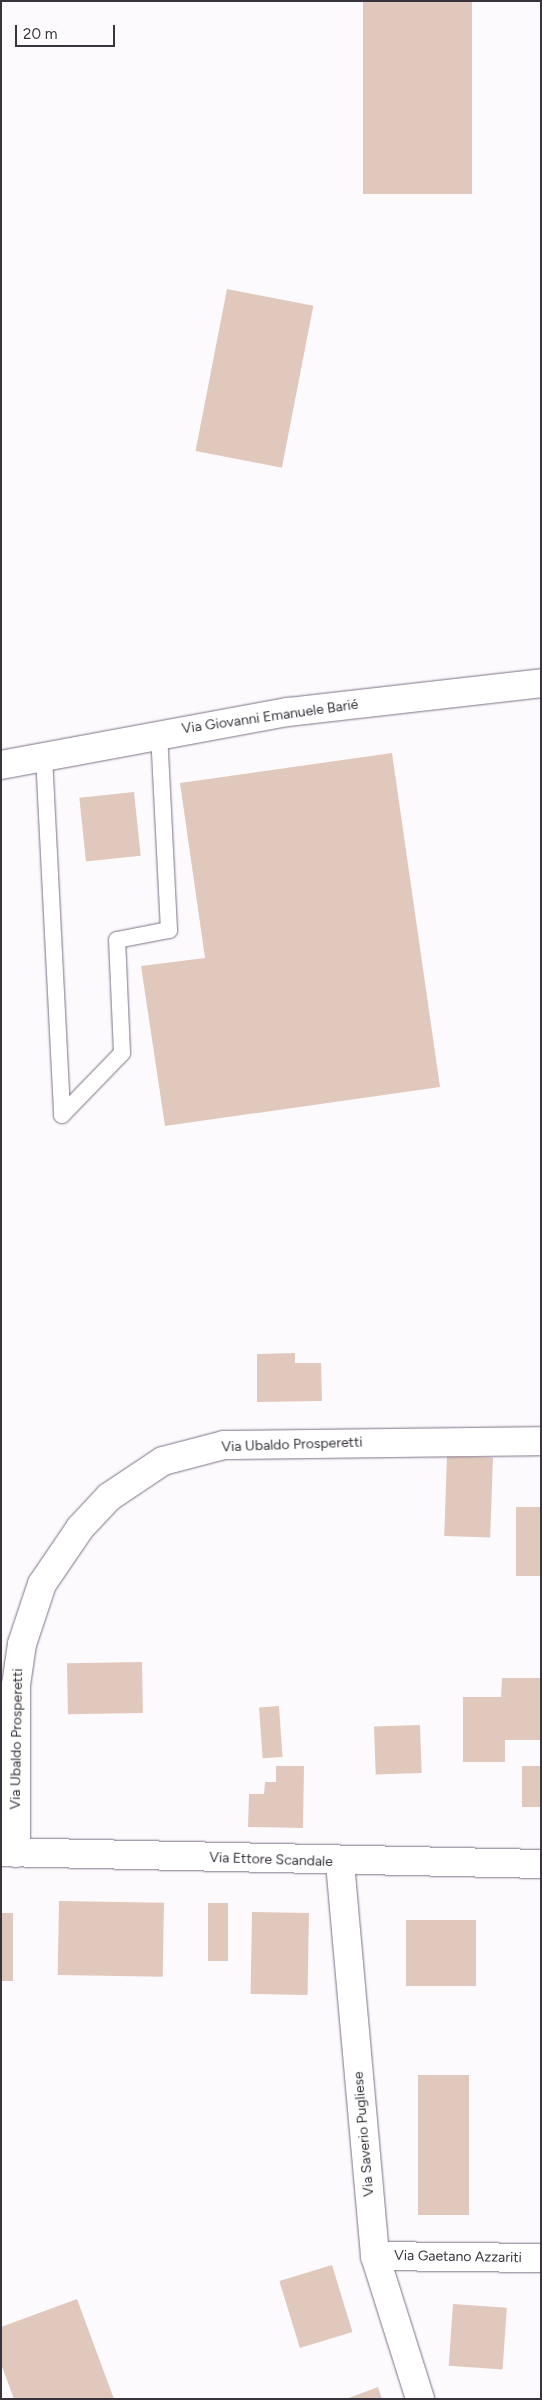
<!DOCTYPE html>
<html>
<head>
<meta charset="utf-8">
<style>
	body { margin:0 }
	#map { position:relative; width:542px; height:2400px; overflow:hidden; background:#fdfafe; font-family:Figtree,sans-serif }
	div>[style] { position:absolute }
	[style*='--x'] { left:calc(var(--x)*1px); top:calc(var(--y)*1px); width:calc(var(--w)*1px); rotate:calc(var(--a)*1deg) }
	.building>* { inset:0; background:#e0c9bc; transform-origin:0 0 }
	.roads { filter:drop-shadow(0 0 1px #7c7184) drop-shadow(0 0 1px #7c7184) }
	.service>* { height:16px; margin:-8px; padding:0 8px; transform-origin:8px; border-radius:8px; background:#fff }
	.minor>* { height:28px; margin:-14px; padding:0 14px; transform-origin:14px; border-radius:14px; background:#fff }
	span { translate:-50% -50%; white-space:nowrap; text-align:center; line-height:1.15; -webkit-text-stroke:5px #fff; paint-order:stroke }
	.street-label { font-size:14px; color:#38333c }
	.frame { position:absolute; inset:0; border:2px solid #38333c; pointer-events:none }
	.scale { position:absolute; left:15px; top:25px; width:100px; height:22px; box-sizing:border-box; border:2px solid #38333c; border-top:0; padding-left:6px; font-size:15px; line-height:18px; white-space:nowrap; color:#38333c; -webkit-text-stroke:4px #fff; paint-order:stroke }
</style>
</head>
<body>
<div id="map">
	<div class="building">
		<div style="left:363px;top:1px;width:109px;height:193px"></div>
		<div style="left:227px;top:289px;width:88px;height:165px;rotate:11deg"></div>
		<div style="clip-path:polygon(392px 753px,440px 1087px,165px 1126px,141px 966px,205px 958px,180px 783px)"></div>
		<div style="left:134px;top:792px;width:64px;height:55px;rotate:84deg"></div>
		<div style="clip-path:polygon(295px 1353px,295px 1363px,321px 1363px,322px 1401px,257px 1402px,257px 1354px)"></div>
		<div style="left:447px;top:1456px;width:46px;height:80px;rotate:2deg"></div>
		<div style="left:516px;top:1507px;width:25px;height:69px"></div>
		<div style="left:142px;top:1662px;width:51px;height:75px;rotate:89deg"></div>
		<div style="clip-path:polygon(502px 1678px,540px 1678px,541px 1740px,505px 1740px,505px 1762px,463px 1762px,463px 1697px,501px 1697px)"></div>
		<div style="left:279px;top:1706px;width:51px;height:20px;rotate:86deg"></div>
		<div style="left:420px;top:1725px;width:48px;height:46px;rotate:88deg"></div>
		<div style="clip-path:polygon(276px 1766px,304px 1766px,303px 1828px,248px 1827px,249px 1794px,264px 1794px,265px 1782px,276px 1782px)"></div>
		<div style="left:522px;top:1766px;width:19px;height:41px"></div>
		<div style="left:59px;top:1901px;width:105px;height:74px;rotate:1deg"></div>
		<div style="left:208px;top:1903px;width:20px;height:58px"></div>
		<div style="left:252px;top:1912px;width:57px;height:82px;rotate:1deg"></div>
		<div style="left:1px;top:1913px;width:12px;height:68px"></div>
		<div style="left:406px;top:1920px;width:70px;height:66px"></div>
		<div style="left:418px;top:2075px;width:51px;height:140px"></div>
		<div style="left:332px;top:2265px;width:70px;height:55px;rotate:73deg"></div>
		<div style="clip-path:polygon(77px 2299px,114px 2399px,14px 2399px,1px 2364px,1px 2327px)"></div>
		<div style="left:453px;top:2304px;width:54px;height:62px;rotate:4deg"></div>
		<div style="clip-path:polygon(378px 2387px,382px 2399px,346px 2399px)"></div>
	</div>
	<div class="roads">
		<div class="service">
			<div style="--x:44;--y:756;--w:359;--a:87.1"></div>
			<div style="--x:62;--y:1115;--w:86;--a:-45.9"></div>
			<div style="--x:122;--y:1053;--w:113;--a:-92.5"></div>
			<div style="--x:117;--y:940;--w:53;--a:-10.9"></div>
			<div style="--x:169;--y:930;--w:197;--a:-92.9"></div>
		</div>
		<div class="minor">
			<div style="--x:1;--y:765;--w:292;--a:-10.5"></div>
			<div style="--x:288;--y:712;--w:255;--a:-6.5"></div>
			<div style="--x:1;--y:1852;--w:540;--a:1.27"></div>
			<div style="--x:16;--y:1853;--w:168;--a:-90"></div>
			<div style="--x:16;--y:1685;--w:41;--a:-81.7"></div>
			<div style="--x:22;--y:1644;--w:63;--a:-71.6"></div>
			<div style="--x:42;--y:1584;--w:68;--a:-55.8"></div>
			<div style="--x:80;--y:1528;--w:42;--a:-46.9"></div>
			<div style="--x:109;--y:1497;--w:65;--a:-33.7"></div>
			<div style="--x:163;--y:1461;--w:63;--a:-14.7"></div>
			<div style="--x:224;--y:1445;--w:317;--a:-0.7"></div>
			<div style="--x:340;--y:1863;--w:395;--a:84.9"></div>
			<div style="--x:375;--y:2256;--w:150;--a:72.5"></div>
			<div style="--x:375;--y:2256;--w:166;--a:0.7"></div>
		</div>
	</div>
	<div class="street-label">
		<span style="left:270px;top:717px;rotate:-8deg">Via Giovanni Emanuele Barié</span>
		<span style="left:292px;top:1445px;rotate:-2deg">Via Ubaldo Prosperetti</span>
		<span style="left:17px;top:1739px;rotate:-89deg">Via Ubaldo Prosperetti</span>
		<span style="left:271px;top:1860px;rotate:2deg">Via Ettore Scandale</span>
		<span style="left:364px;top:2134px;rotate:-95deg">Via Saverio Pugliese</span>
		<span style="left:458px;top:2257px;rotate:1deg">Via Gaetano Azzariti</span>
	</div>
	<div class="frame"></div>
	<div class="scale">20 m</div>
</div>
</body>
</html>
